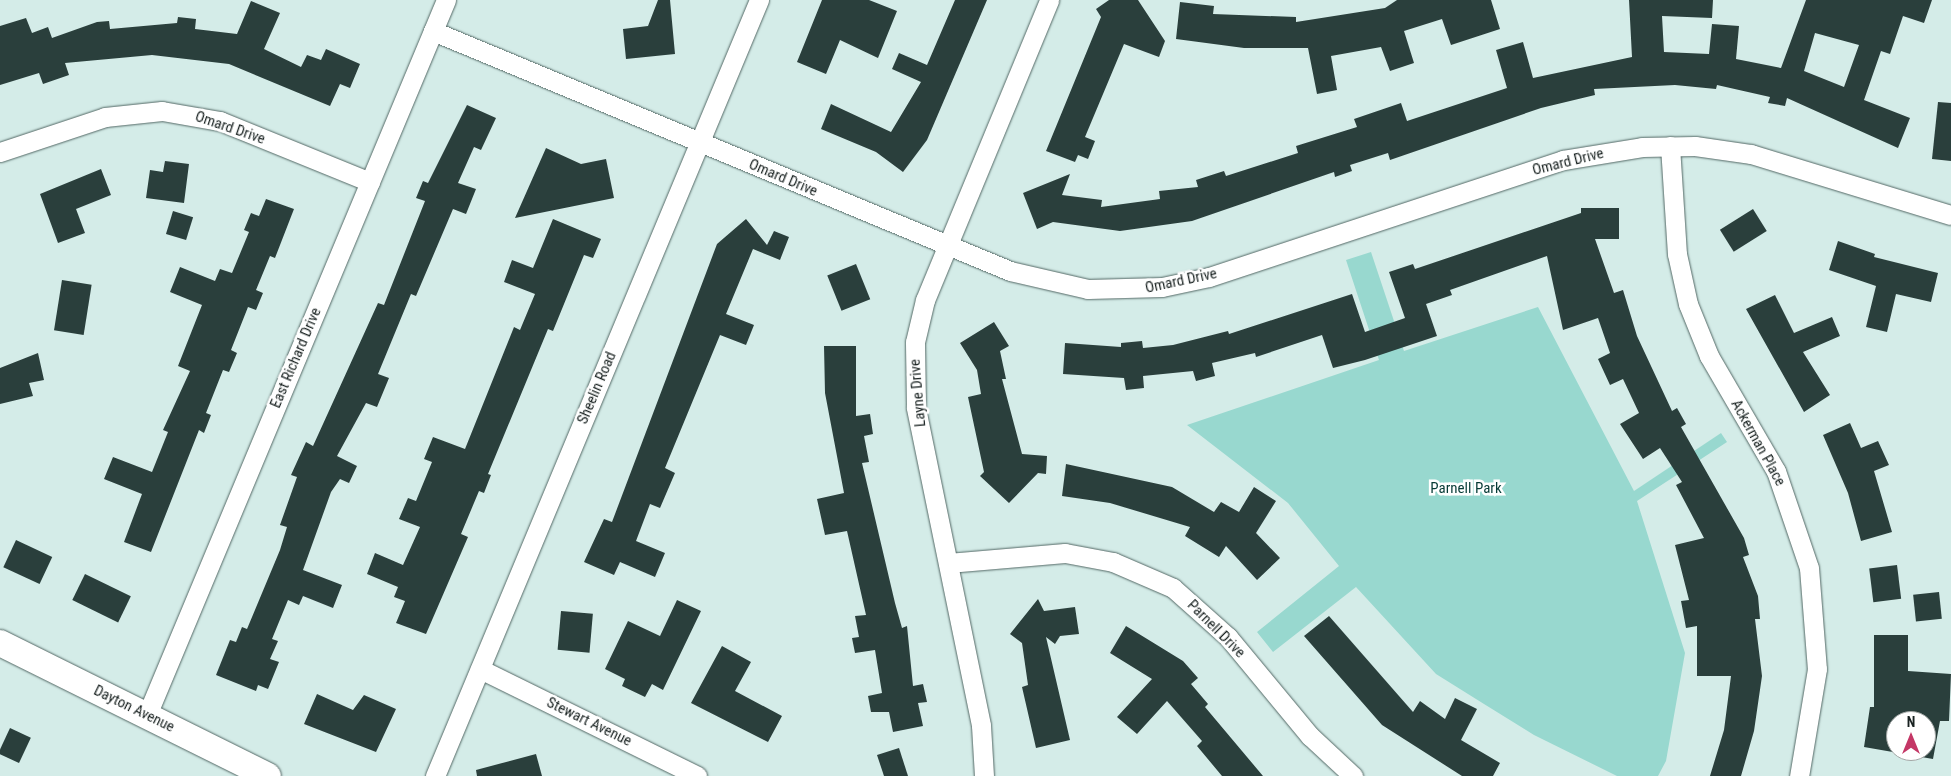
<!DOCTYPE html>
<html>
<head>
<meta charset="utf-8">
<style>
	body { margin:0 }
	#map { position:relative; width:1951px; height:776px; overflow:hidden; background:#d4ece8; font-family:"Roboto Condensed",sans-serif }
	div>[style] { position:absolute }
	[style*='--x'] { left:calc(var(--x)*1px); top:calc(var(--y)*1px); width:calc(var(--w)*1px); rotate:calc(var(--a)*1deg) }
	.green>* { inset:0; background:#98d8cf }
	.building>* { inset:0; background:#2a3f3c; transform-origin:0 0 }
	.roads { filter:drop-shadow(0 0 1px #536865) drop-shadow(0 0 1px #536865) }
	.minor>* { height:19px; margin:-9.5px; padding:0 9.5px; transform-origin:9.5px; border-radius:9.5px; background:#fff }
	.secondary>* { height:26px; margin:-13px; padding:0 13px; transform-origin:13px; border-radius:13px; background:#fff }
	span { translate:-50% -50%; white-space:nowrap; text-align:center; line-height:1.15; -webkit-text-stroke:5px #fff; paint-order:stroke }
	.street-label { font-size:15px; color:#192221 }
	.park-label { font-size:15px; color:#073b36 }
	.north { position:absolute; left:1886px; top:711px; width:50px; height:50px; box-sizing:border-box; background:#fff; border:1px solid #a3a7a6; border-radius:50%; rotate:0deg; font-size:14px; font-weight:700; line-height:20px; text-align:center; color:#192221 }
	.north::after { content:''; display:block; margin:auto; width:18px; height:22px; background:#c43766; clip-path:polygon(50% 0,100% 100%,50% 72%,0 100%) }
</style>
</head>
<body>
<div id="map">
	<div class="green">
		<div style="clip-path:polygon(1371px 252px,1404px 351px,1538px 307px,1634px 491px,1721px 433px,1727px 442px,1637px 501px,1685px 653px,1666px 761px,1658px 776px,1617px 776px,1534px 735px,1484px 704px,1436px 674px,1356px 587px,1273px 652px,1257px 632px,1339px 566px,1288px 503px,1187px 425px,1379px 360px,1346px 260px)"></div>
	</div>
	<div class="building">
		<div style="clip-path:polygon(658px 0,670px 0,675px 54px,626px 59px,623px 29px,648px 26px)"></div>
		<div style="clip-path:polygon(822px 0,869px 0,897px 11px,878px 58px,840px 40px,826px 74px,797px 62px)"></div>
		<div style="clip-path:polygon(955px 0,987px 0,927px 140px,903px 172px,876px 152px,821px 129px,831px 104px,891px 132px,921px 82px,892px 69px,899px 53px,927px 65px)"></div>
		<div style="clip-path:polygon(1109px 0,1138px 0,1165px 41px,1159px 57px,1124px 44px,1085px 137px,1095px 141px,1088px 159px,1078px 155px,1075px 162px,1046px 151px,1101px 17px,1096px 9px)"></div>
		<div style="clip-path:polygon(1397px 0,1491px 0,1500px 29px,1451px 45px,1442px 19px,1404px 31px,1414px 63px,1390px 71px,1381px 47px,1331px 56px,1337px 90px,1317px 94px,1308px 48px,1244px 48px,1176px 39px,1180px 2px,1214px 6px,1213px 14px,1296px 17px,1296px 22px,1385px 8px)"></div>
		<div style="clip-path:polygon(evenodd,1629px 0,1713px 0,1712px 18px,1662px 16px,1664px 52px,1709px 54px,1712px 24px,1739px 26px,1736px 59px,1781px 68px,1806px 0,1932px 0,1924px 23px,1903px 16px,1890px 54px,1881px 51px,1864px 100px,1910px 118px,1898px 148px,1787px 98px,1785px 106px,1768px 103px,1770px 97px,1717px 85px,1716px 89px,1675px 85px,1594px 89px,1595px 95px,1541px 108px,1390px 160px,1388px 153px,1350px 165px,1352px 171px,1335px 177px,1334px 172px,1192px 221px,1120px 231px,1053px 222px,1037px 229px,1023px 193px,1070px 174px,1062px 195px,1102px 200px,1101px 207px,1160px 199px,1159px 191px,1198px 187px,1196px 180px,1224px 171px,1226px 176px,1298px 153px,1296px 146px,1357px 127px,1354px 119px,1401px 103px,1407px 121px,1507px 88px,1496px 50px,1523px 42px,1533px 78px,1632px 57px,1629px 0,1815px 33px,1859px 45px,1844px 87px,1804px 71px,1815px 33px)"></div>
		<div style="clip-path:polygon(251px 1px,280px 13px,264px 49px,301px 67px,307px 55px,321px 60px,326px 49px,360px 64px,350px 88px,340px 84px,330px 106px,229px 64px,152px 55px,65px 63px,69px 75px,43px 84px,39px 73px,0 85px,0 26px,26px 18px,32px 33px,48px 27px,52px 38px,97px 22px,109px 21px,110px 29px,177px 23px,178px 17px,196px 19px,195px 29px,237px 34px)"></div>
		<div style="clip-path:polygon(1938px 102px,1951px 103px,1951px 161px,1932px 159px)"></div>
		<div style="clip-path:polygon(467px 105px,496px 118px,481px 150px,474px 147px,458px 183px,476px 189px,466px 214px,453px 209px,416px 296px,411px 294px,378px 374px,389px 378px,377px 407px,366px 403px,337px 456px,357px 466px,349px 483px,340px 479px,331px 492px,303px 570px,342px 585px,333px 608px,303px 596px,299px 605px,288px 600px,272px 639px,278px 641px,270px 659px,279px 662px,268px 689px,258px 685px,256px 691px,216px 675px,230px 640px,236px 642px,242px 627px,247px 629px,280px 550px,287px 527px,280px 525px,297px 477px,291px 475px,306px 442px,313px 446px,378px 303px,384px 305px,425px 201px,416px 198px,423px 181px,428px 183px)"></div>
		<div style="clip-path:polygon(546px 148px,581px 164px,606px 159px,614px 198px,515px 218px)"></div>
		<div style="clip-path:polygon(165px 161px,189px 164px,184px 203px,146px 198px,150px 170px,163px 172px)"></div>
		<div style="clip-path:polygon(101px 169px,111px 195px,76px 209px,85px 233px,58px 243px,40px 194px)"></div>
		<div style="clip-path:polygon(266px 199px,294px 209px,275px 258px,270px 256px,256px 290px,263px 293px,256px 310px,248px 307px,231px 350px,237px 353px,229px 372px,223px 370px,206px 413px,211px 415px,204px 433px,199px 430px,151px 552px,124px 542px,142px 494px,104px 479px,113px 457px,152px 472px,168px 432px,163px 430px,190px 371px,178px 366px,202px 305px,170px 292px,180px 267px,215px 281px,220px 269px,232px 273px,249px 232px,244px 230px,251px 213px,259px 216px)"></div>
		<div style="clip-path:polygon(1581px 208px,1619px 208px,1619px 239px,1595px 239px,1614px 293px,1623px 290px,1637px 336px,1672px 411px,1677px 408px,1686px 424px,1681px 427px,1744px 538px,1749px 555px,1743px 557px,1758px 596px,1760px 619px,1755px 619px,1762px 676px,1754px 731px,1741px 776px,1710px 776px,1724px 730px,1731px 676px,1697px 676px,1697px 626px,1686px 628px,1681px 601px,1689px 600px,1675px 545px,1704px 538px,1676px 485px,1682px 482px,1660px 448px,1643px 459px,1620px 424px,1639px 413px,1623px 379px,1610px 385px,1598px 359px,1610px 353px,1598px 318px,1563px 330px,1547px 256px,1450px 290px,1452px 295px,1426px 304px,1437px 336px,1365px 360px,1333px 368px,1322px 335px,1256px 357px,1255px 353px,1212px 363px,1215px 376px,1196px 381px,1193px 371px,1143px 376px,1144px 388px,1126px 390px,1124px 378px,1063px 374px,1065px 343px,1121px 347px,1121px 343px,1142px 341px,1143px 348px,1173px 345px,1228px 331px,1229px 334px,1352px 294px,1365px 332px,1405px 318px,1389px 272px,1413px 264px,1415px 269px,1581px 213px)"></div>
		<div style="left:1753px;top:209px;width:26px;height:39px;rotate:58deg"></div>
		<div style="left:173px;top:211px;width:21px;height:24px;rotate:17deg"></div>
		<div style="clip-path:polygon(553px 219px,601px 239px,593px 258px,584px 255px,553px 331px,548px 329px,488px 474px,491px 475px,484px 493px,479px 491px,461px 534px,468px 537px,426px 634px,396px 623px,405px 601px,394px 597px,398px 587px,367px 574px,375px 553px,403px 565px,420px 527px,399px 519px,408px 498px,416px 501px,432px 462px,424px 459px,433px 437px,465px 449px,514px 327px,520px 330px,535px 294px,504px 282px,512px 260px,533px 268px)"></div>
		<div style="clip-path:polygon(746px 219px,767px 245px,774px 231px,789px 237px,780px 260px,753px 249px,726px 314px,754px 325px,746px 345px,720px 335px,665px 468px,675px 473px,660px 508px,650px 504px,636px 541px,665px 553px,655px 577px,620px 562px,614px 575px,584px 562px,604px 519px,612px 522px,717px 244px)"></div>
		<div style="clip-path:polygon(1838px 241px,1875px 254px,1874px 257px,1938px 273px,1931px 302px,1896px 294px,1887px 332px,1866px 327px,1876px 286px,1829px 270px)"></div>
		<div style="left:856px;top:264px;width:38px;height:31px;rotate:68deg"></div>
		<div style="left:62px;top:280px;width:30px;height:51px;rotate:9deg"></div>
		<div style="clip-path:polygon(1775px 295px,1794px 333px,1832px 317px,1840px 336px,1803px 352px,1830px 395px,1804px 412px,1746px 309px)"></div>
		<div style="clip-path:polygon(994px 322px,1009px 346px,1000px 351px,1006px 379px,1002px 379px,1022px 454px,1047px 456px,1046px 474px,1038px 473px,1009px 503px,980px 476px,984px 472px,968px 397px,981px 394px,977px 370px,960px 343px)"></div>
		<div style="clip-path:polygon(824px 346px,856px 346px,856px 416px,870px 414px,873px 434px,864px 436px,869px 462px,862px 463px,895px 603px,902px 628px,907px 626px,913px 686px,923px 684px,927px 702px,918px 703px,923px 726px,893px 732px,889px 712px,871px 712px,868px 696px,882px 693px,875px 650px,855px 653px,852px 638px,859px 637px,855px 616px,866px 615px,847px 531px,825px 535px,817px 499px,844px 493px,825px 393px)"></div>
		<div style="clip-path:polygon(38px 353px,44px 380px,29px 383px,33px 396px,0 404px,0 368px)"></div>
		<div style="clip-path:polygon(1850px 423px,1861px 448px,1878px 441px,1889px 465px,1874px 471px,1892px 532px,1861px 541px,1848px 493px,1823px 435px)"></div>
		<div style="clip-path:polygon(1066px 464px,1172px 487px,1214px 512px,1221px 502px,1239px 512px,1254px 487px,1276px 501px,1256px 533px,1280px 558px,1257px 580px,1226px 546px,1219px 557px,1185px 536px,1190px 527px,1110px 503px,1062px 496px)"></div>
		<div style="left:16px;top:540px;width:40px;height:30px;rotate:25deg"></div>
		<div style="left:1897px;top:565px;width:34px;height:28px;rotate:83deg"></div>
		<div style="left:85px;top:574px;width:51px;height:29px;rotate:26deg"></div>
		<div style="left:1939px;top:592px;width:27px;height:26px;rotate:84deg"></div>
		<div style="clip-path:polygon(1038px 599px,1044px 611px,1075px 607px,1079px 634px,1060px 636px,1055px 644px,1046px 637px,1070px 740px,1036px 748px,1022px 687px,1028px 685px,1022px 643px,1010px 634px)"></div>
		<div style="clip-path:polygon(677px 600px,701px 611px,663px 690px,652px 684px,645px 697px,622px 686px,625px 679px,605px 669px,628px 621px,660px 636px)"></div>
		<div style="left:561px;top:611px;width:32px;height:39px;rotate:5deg"></div>
		<div style="clip-path:polygon(1329px 616px,1413px 712px,1420px 701px,1445px 719px,1455px 698px,1477px 709px,1461px 740px,1500px 763px,1493px 776px,1462px 776px,1382px 725px,1304px 636px)"></div>
		<div style="clip-path:polygon(1126px 626px,1183px 661px,1198px 678px,1191px 684px,1208px 704px,1205px 707px,1263px 776px,1222px 776px,1197px 746px,1202px 741px,1167px 701px,1137px 734px,1117px 717px,1152px 679px,1110px 653px)"></div>
		<div style="clip-path:polygon(evenodd,1874px 635px,1908px 635px,1908px 671px,1951px 674px,1949px 721px,1940px 721px,1933px 759px,1864px 747px,1870px 707px,1874px 707px,1874px 635px,1896px 721px,1926px 721px,1926px 751px,1896px 751px,1896px 721px)"></div>
		<div style="clip-path:polygon(722px 646px,751px 662px,735px 691px,782px 716px,768px 742px,691px 703px)"></div>
		<div style="clip-path:polygon(317px 694px,353px 710px,364px 695px,396px 709px,376px 752px,304px 724px)"></div>
		<div style="left:10px;top:728px;width:23px;height:28px;rotate:25deg"></div>
		<div style="clip-path:polygon(899px 748px,908px 776px,884px 776px,877px 755px)"></div>
		<div style="clip-path:polygon(536px 754px,542px 776px,477px 776px,476px 770px)"></div>
	</div>
	<div class="roads">
		<div class="minor">
			<div style="--x:433;--y:31;--w:625;--a:22.58"></div>
			<div style="--x:1010;--y:271;--w:80;--a:13"></div>
			<div style="--x:1088;--y:289;--w:74;--a:-1.5"></div>
			<div style="--x:1162;--y:287;--w:48;--a:-12"></div>
			<div style="--x:1209;--y:277;--w:373;--a:-18.3"></div>
			<div style="--x:1563;--y:160;--w:80;--a:-9.3"></div>
			<div style="--x:1642;--y:147;--w:53;--a:-1.1"></div>
			<div style="--x:1695;--y:146;--w:57;--a:8.1"></div>
			<div style="--x:1751;--y:154;--w:209;--a:17"></div>
			<div style="--x:1670;--y:146;--w:108;--a:86.3"></div>
			<div style="--x:1677;--y:254;--w:51;--a:77.6"></div>
			<div style="--x:1688;--y:304;--w:56;--a:68"></div>
			<div style="--x:1709;--y:356;--w:133;--a:59.8"></div>
			<div style="--x:1776;--y:471;--w:102;--a:71.2"></div>
			<div style="--x:1809;--y:568;--w:101;--a:85.5"></div>
			<div style="--x:1817;--y:669;--w:109;--a:99.5"></div>
			<div style="--x:0;--y:152;--w:111;--a:-18.4"></div>
			<div style="--x:105;--y:117;--w:57;--a:-6"></div>
			<div style="--x:162;--y:111;--w:59;--a:9.8"></div>
			<div style="--x:220;--y:121;--w:162;--a:22.1"></div>
			<div style="--x:948;--y:563;--w:117;--a:-4.9"></div>
			<div style="--x:1065;--y:553;--w:49;--a:10.6"></div>
			<div style="--x:1113;--y:562;--w:65;--a:23.4"></div>
			<div style="--x:1173;--y:588;--w:74;--a:41.7"></div>
			<div style="--x:1228;--y:637;--w:129;--a:50.4"></div>
			<div style="--x:1310;--y:736;--w:59;--a:42.9"></div>
			<div style="--x:480;--y:669;--w:242;--a:26.2"></div>
			<div style="--x:147;--y:715;--w:775;--a:-67.31"></div>
			<div style="--x:435;--y:776;--w:841;--a:-67.34"></div>
			<div style="--x:984;--y:776;--w:51;--a:-93.4"></div>
			<div style="--x:981;--y:725;--w:325;--a:-101.6"></div>
			<div style="--x:916;--y:407;--w:65;--a:-90.9"></div>
			<div style="--x:915;--y:342;--w:43;--a:-76.6"></div>
			<div style="--x:925;--y:300;--w:325;--a:-67.5"></div>
		</div>
		<div class="secondary">
			<div style="--x:0;--y:643;--w:299;--a:26.4"></div>
		</div>
	</div>
	<div class="street-label">
		<span style="left:230px;top:128px;rotate:19deg">Omard Drive</span>
		<span style="left:1568px;top:162px;rotate:-14deg">Omard Drive</span>
		<span style="left:783px;top:178px;rotate:23deg">Omard Drive</span>
		<span style="left:1181px;top:281px;rotate:-12deg">Omard Drive</span>
		<span style="left:296px;top:358px;rotate:-67deg">East Richard Drive</span>
		<span style="left:597px;top:388px;rotate:-67deg">Sheelin Road</span>
		<span style="left:918px;top:393px;rotate:-95deg">Layne Drive</span>
		<span style="left:1758px;top:443px;rotate:61deg">Ackerman Place</span>
		<span style="left:1216px;top:629px;rotate:45deg">Parnell Drive</span>
		<span style="left:134px;top:709px;rotate:26deg">Dayton Avenue</span>
		<span style="left:589px;top:722px;rotate:26deg">Stewart Avenue</span>
	</div>
	<div class="park-label">
		<span style="left:1466px;top:489px">Parnell Park</span>
	</div>
	<div class="north">N</div>
</div>
</body>
</html>
